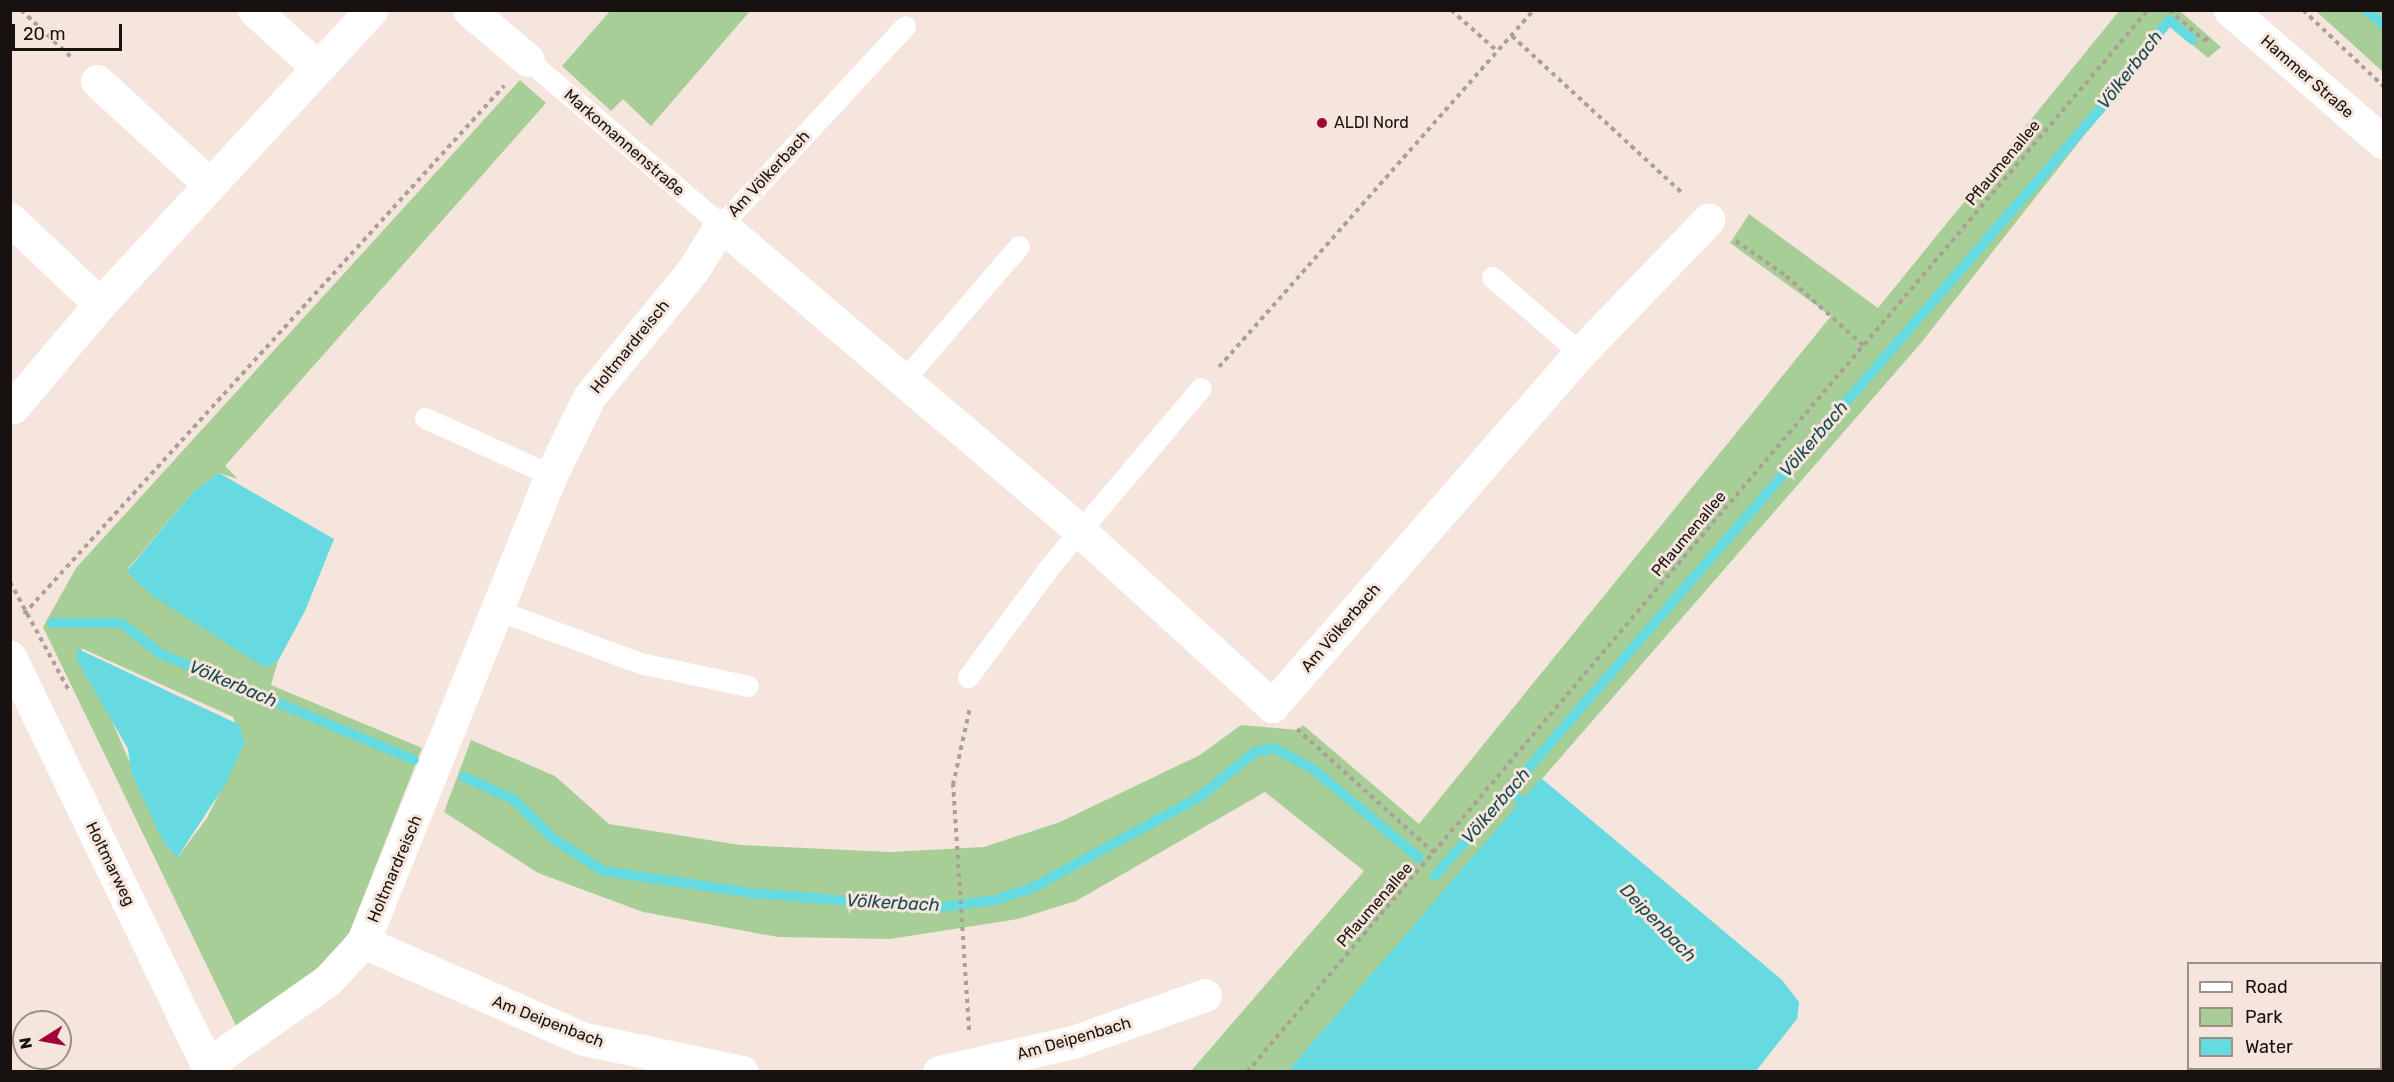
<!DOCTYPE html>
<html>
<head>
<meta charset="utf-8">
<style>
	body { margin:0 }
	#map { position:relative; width:2394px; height:1082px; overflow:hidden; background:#f5e5dc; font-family:Rubik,sans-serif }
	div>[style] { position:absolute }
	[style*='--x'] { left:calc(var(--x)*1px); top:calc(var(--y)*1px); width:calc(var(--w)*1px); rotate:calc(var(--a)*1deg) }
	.green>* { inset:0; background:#a8ce98 }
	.water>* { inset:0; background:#65dae0 }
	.stream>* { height:10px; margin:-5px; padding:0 5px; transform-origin:5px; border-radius:5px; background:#65dae0 }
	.path>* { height:4px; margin-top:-2px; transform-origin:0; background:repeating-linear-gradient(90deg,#ab9f98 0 4.5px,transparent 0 9px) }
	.service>* { height:21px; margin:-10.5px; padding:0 10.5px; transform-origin:10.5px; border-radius:10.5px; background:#fff }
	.minor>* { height:33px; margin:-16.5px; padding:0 16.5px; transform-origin:16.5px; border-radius:16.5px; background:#fff }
	.secondary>* { height:33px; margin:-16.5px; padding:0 16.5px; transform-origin:16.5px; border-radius:16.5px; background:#fff }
	.dots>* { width:16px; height:16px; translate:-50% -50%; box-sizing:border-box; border:3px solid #f5e5dc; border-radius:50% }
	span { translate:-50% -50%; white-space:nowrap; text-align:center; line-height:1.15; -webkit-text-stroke:6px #f5e5dc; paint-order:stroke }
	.street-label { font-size:16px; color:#17120f }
	.poi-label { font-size:16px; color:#17120f }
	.left { translate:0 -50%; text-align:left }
	.water-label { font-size:18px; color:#184c4f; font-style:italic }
	.frame { position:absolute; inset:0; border:12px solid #17120f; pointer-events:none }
	.legend { position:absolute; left:2187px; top:962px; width:195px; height:108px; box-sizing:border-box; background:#f5e5dc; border:2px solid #9c918a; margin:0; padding:8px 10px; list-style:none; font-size:18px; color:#17120f }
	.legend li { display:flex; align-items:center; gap:12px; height:30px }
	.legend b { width:30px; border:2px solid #9c918a }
	.north { position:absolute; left:12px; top:1010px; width:60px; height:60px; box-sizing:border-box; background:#f5e5dc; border:2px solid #9c918a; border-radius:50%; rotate:259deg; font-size:16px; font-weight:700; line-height:24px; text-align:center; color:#17120f }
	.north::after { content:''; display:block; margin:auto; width:21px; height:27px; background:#a20339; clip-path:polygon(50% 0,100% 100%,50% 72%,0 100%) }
	.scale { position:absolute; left:12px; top:24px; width:110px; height:27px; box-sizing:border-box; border:3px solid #17120f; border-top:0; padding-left:8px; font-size:18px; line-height:21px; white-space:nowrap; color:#17120f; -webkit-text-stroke:4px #f5e5dc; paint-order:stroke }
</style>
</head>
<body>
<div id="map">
	<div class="green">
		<div style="clip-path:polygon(611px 10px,750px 10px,750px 11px,651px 126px,623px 99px,611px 111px,562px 66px)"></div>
		<div style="clip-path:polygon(2119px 11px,2180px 11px,2221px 47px,2208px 58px,2170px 26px,1921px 343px,1288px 1071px,1191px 1071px,1364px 871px,1265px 792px,1076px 901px,1018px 919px,890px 939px,778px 937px,643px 912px,538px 873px,444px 812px,471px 740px,555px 776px,609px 824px,740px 845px,890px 852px,984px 847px,1060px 822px,1200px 755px,1241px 725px,1298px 730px,1303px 725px,1419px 824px,1831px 316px,1730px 243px,1749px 214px,1878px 308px)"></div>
		<div style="clip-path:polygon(2316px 11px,2383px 11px,2383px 72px)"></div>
		<div style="clip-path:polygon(evenodd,520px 80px,546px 103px,225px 466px,238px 479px,219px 473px,194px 491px,127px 570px,265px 668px,278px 661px,271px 685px,422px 748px,350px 931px,324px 967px,238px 1030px,43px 627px,76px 568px,520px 80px,81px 648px,233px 717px,244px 744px,207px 818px,177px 858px,164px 843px,81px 648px)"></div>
	</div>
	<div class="water">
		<div style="clip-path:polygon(219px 473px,334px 539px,305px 611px,278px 661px,265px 668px,150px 594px,127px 571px,194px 491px)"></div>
		<div style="clip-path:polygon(78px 649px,240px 725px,244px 744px,226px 783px,177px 858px,164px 843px,131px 772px,128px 749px,76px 658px)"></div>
		<div style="clip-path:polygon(1541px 778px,1782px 980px,1799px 1002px,1797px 1019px,1756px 1071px,1288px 1071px)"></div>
	</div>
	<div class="stream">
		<div style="--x:2366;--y:10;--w:23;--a:40"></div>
		<div style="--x:52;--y:623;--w:69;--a:0"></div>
		<div style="--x:121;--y:623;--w:51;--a:37.8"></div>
		<div style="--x:161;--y:654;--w:274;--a:22.7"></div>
		<div style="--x:464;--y:777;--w:54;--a:24.2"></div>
		<div style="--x:513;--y:799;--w:57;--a:44.3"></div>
		<div style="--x:554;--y:839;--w:59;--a:33.1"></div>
		<div style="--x:603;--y:871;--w:151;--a:8.4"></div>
		<div style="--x:752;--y:893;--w:181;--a:4.8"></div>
		<div style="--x:932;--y:908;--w:64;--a:-7.2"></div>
		<div style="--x:995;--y:900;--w:39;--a:-18"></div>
		<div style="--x:1032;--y:888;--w:189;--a:-28.5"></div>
		<div style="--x:1198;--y:798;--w:73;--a:-38.9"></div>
		<div style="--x:1255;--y:752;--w:19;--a:-12"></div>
		<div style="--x:1274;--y:748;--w:44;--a:28.3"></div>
		<div style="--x:1313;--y:769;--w:138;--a:40"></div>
		<div style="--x:1509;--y:791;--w:30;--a:40"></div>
		<div style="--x:1435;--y:876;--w:1015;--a:-49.07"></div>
		<div style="--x:2100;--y:109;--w:113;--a:-52.2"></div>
		<div style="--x:2169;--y:20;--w:30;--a:40"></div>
	</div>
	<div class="path">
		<div style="--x:21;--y:10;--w:69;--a:43.2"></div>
		<div style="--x:1451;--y:10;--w:62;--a:41.7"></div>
		<div style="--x:2169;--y:10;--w:48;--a:40.7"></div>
		<div style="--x:2205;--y:41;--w:6;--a:-51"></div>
		<div style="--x:2303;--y:10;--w:112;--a:43.5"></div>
		<div style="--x:1512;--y:36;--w:233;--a:42.7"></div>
		<div style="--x:1736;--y:241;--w:61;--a:35"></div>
		<div style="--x:1786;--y:276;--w:105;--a:41.9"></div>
		<div style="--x:1219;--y:367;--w:476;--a:-48.6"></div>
		<div style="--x:10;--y:582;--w:122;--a:61.5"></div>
		<div style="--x:24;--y:614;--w:714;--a:-47.73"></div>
		<div style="--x:1297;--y:729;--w:185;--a:42.1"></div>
		<div style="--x:969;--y:1030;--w:246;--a:-93.7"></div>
		<div style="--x:953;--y:785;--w:80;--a:-77.7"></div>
		<div style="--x:1247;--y:1072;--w:1393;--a:-49.69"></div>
	</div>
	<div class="service">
		<div style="--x:528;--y:60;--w:254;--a:40.5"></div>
		<div style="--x:721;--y:225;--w:271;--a:-47.2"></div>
		<div style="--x:1492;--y:277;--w:116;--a:40.8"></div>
		<div style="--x:902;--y:382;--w:179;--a:-49.3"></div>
		<div style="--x:425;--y:418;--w:138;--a:24.3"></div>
		<div style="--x:499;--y:611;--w:150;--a:20.2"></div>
		<div style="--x:640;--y:663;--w:110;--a:12"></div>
		<div style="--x:968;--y:677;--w:138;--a:-53.5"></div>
		<div style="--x:1050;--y:566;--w:233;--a:-49.7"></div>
	</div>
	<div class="minor">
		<div style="--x:254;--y:10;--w:85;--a:42.1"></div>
		<div style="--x:469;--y:10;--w:77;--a:40.3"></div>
		<div style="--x:97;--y:81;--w:152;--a:42.6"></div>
		<div style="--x:10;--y:219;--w:124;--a:43.4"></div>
		<div style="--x:100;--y:304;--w:400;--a:-47.3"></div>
		<div style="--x:13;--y:407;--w:135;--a:-49.8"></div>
		<div style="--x:10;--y:657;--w:461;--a:64.2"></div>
		<div style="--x:363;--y:942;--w:241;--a:23.7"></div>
		<div style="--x:584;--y:1039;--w:161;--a:11.8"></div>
		<div style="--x:207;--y:1065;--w:148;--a:-35.1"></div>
		<div style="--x:328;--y:980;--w:52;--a:-47.4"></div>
		<div style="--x:363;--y:942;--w:503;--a:-68.07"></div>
		<div style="--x:551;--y:475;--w:87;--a:-64"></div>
		<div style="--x:589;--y:397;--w:164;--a:-50.7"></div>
		<div style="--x:693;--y:270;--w:53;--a:-58.1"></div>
		<div style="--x:721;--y:225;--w:472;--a:40.4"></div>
		<div style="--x:1080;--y:531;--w:260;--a:42.3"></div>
		<div style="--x:1272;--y:706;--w:468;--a:-48.9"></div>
		<div style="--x:1580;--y:353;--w:185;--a:-46.1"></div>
		<div style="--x:939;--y:1072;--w:137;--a:-12.6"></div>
		<div style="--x:1073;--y:1042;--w:140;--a:-19.6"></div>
	</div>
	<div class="secondary">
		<div style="--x:2230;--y:10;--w:203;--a:40.8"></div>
	</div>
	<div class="dots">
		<div style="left:1322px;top:123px;background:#a20339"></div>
	</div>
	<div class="street-label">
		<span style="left:2307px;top:77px;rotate:41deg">Hammer Straße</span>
		<span style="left:624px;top:143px;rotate:41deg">Markomannenstraße</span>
		<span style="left:2003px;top:163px;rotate:-50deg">Pflaumenallee</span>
		<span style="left:769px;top:174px;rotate:-47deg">Am Völkerbach</span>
		<span style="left:630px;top:347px;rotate:-51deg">Holtmardreisch</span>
		<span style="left:1689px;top:534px;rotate:-50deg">Pflaumenallee</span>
		<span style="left:1341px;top:628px;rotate:-49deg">Am Völkerbach</span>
		<span style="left:110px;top:864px;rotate:64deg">Holtmarweg</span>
		<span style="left:395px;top:869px;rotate:-67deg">Holtmardreisch</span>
		<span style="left:1375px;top:905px;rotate:-49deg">Pflaumenallee</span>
		<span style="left:548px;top:1022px;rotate:21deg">Am Deipenbach</span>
		<span style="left:1074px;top:1039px;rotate:-16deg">Am Deipenbach</span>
	</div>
	<div class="poi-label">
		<span class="left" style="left:1334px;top:123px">ALDI Nord</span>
	</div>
	<div class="water-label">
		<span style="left:2130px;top:70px;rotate:-52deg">Völkerbach</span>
		<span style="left:1814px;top:439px;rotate:-49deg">Völkerbach</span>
		<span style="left:233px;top:684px;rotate:23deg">Völkerbach</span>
		<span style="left:1496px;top:806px;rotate:-49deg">Völkerbach</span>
		<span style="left:893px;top:903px;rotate:3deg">Völkerbach</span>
		<span style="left:1658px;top:923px;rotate:46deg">Deipenbach</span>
	</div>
	<div class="frame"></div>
	<ul class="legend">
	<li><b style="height:8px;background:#fff"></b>Road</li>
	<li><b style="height:16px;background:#a8ce98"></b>Park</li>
	<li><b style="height:16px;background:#65dae0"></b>Water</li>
	</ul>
	<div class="north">N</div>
	<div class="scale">20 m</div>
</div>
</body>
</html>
